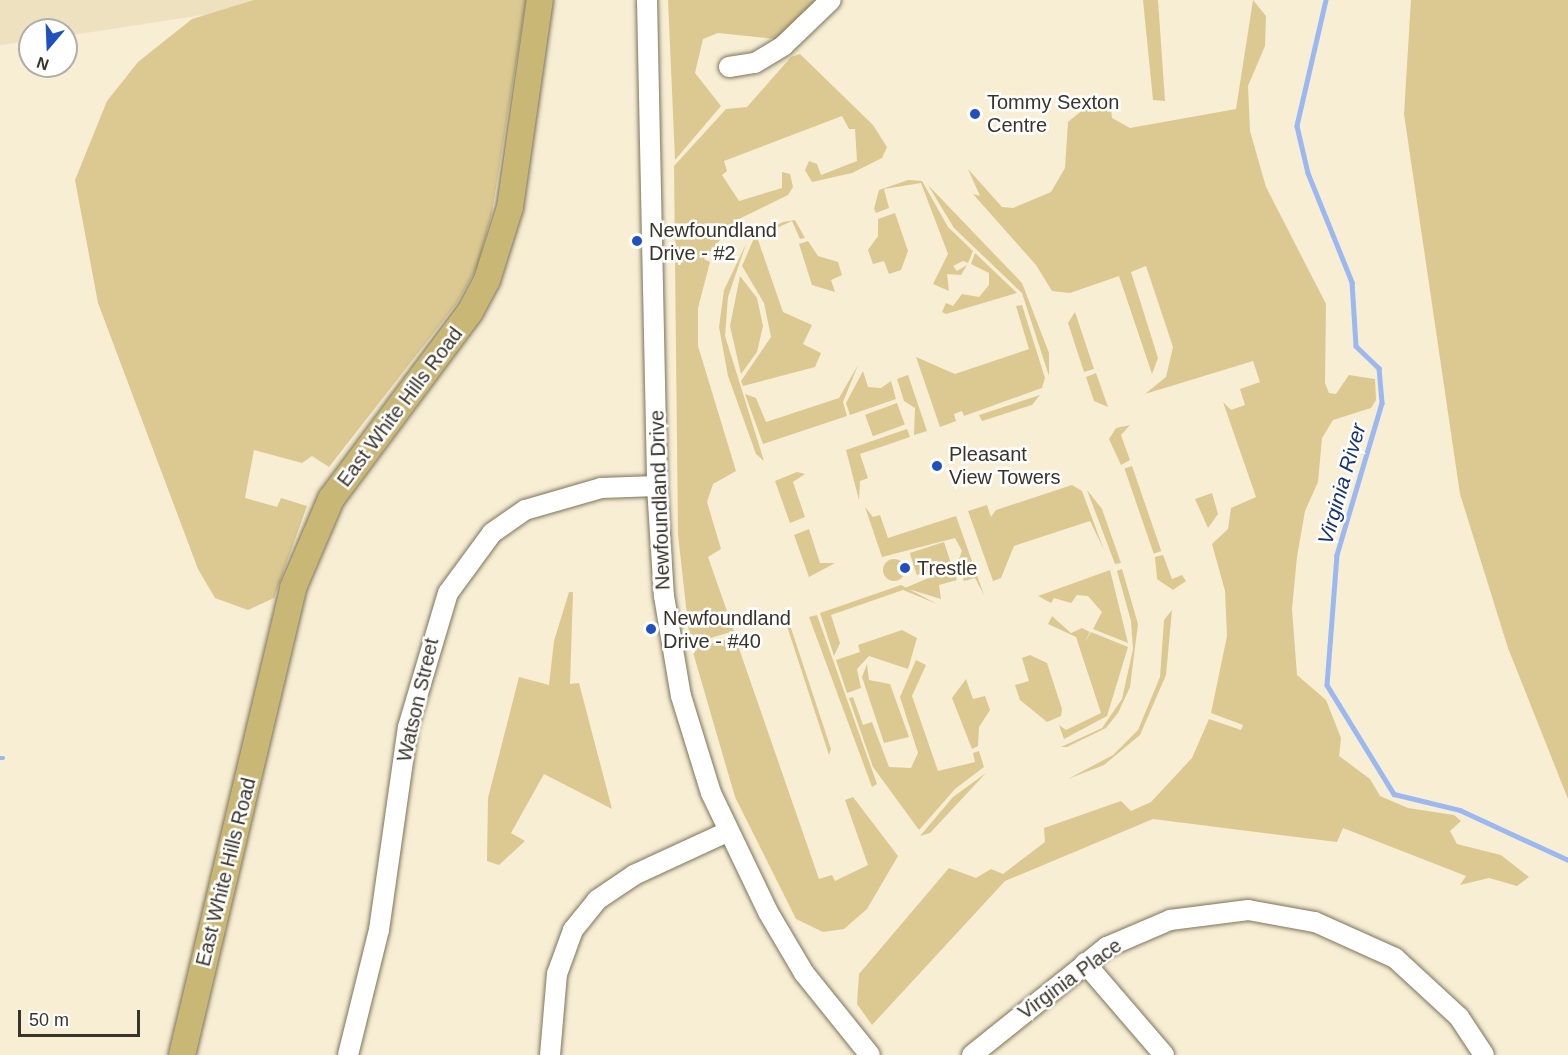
<!DOCTYPE html>
<html>
<head>
<meta charset="utf-8">
<style>
	body { margin:0 }
	#map { position:relative; width:1568px; height:1055px; overflow:hidden; background:#f7eed4; font-family:Arial,sans-serif }
	div>[style] { position:absolute }
	[style*='--x'] { left:calc(var(--x)*1px); top:calc(var(--y)*1px); width:calc(var(--w)*1px); rotate:calc(var(--a)*1deg) }
	.built>* { inset:0; background:#ede1c0 }
	.green>* { inset:0; background:#dcc992; transform-origin:0 0 }
	.round { border-radius:50% }
	.stream>* { height:4.5px; margin:-2.25px; padding:0 2.25px; transform-origin:2.25px; border-radius:2.25px; background:#9bb8f0 }
	.roads { filter:drop-shadow(0 0 2px #7c745c) drop-shadow(0 0 2px #7c745c) }
	.minor>* { height:20px; margin:-10px; padding:0 10px; transform-origin:10px; border-radius:10px; background:#fff }
	.major>* { height:26px; margin:-13px; padding:0 13px; transform-origin:13px; border-radius:13px; background:#c9b776 }
	.dots>* { width:16px; height:16px; translate:-50% -50%; box-sizing:border-box; border:3px solid #fff; border-radius:50% }
	span { translate:-50% -50%; white-space:nowrap; text-align:center; line-height:1.15; -webkit-text-stroke:5px #fff; paint-order:stroke }
	.poi-label { font-size:20px; color:#38342a }
	.left { translate:0 -50%; text-align:left }
	.street-label { font-size:20px; color:#38342a }
	.water-label { font-size:21px; color:#163374; font-style:italic }
	.north { position:absolute; left:18px; top:18px; width:60px; height:60px; box-sizing:border-box; background:#fff; border:2px solid #afaeaa; border-radius:50%; rotate:199deg; font-size:16px; font-weight:700; line-height:24px; text-align:center; color:#38342a }
	.north::after { content:''; display:block; margin:auto; width:21px; height:27px; background:#2050bd; clip-path:polygon(50% 0,100% 100%,50% 72%,0 100%) }
	.scale { position:absolute; left:18px; top:1010px; width:122px; height:27px; box-sizing:border-box; border:3px solid #38342a; border-top:0; padding-left:8px; font-size:18px; line-height:21px; white-space:nowrap; color:#38342a; -webkit-text-stroke:4px #fff; paint-order:stroke }
</style>
</head>
<body>
<div id="map">
	<div class="built">
		<div style="clip-path:polygon(0 0,299px 0,66px 36px,66px 30px,30px 30px,30px 41px,0 45px)"></div>
	</div>
	<div class="green">
		<div style="clip-path:polygon(254px 0,526px 0,492px 213px,477px 267px,457px 303px,329px 467px,312px 456px,302px 463px,254px 450px,245px 498px,277px 507px,281px 498px,307px 506px,274px 598px,248px 610px,215px 598px,198px 569px,98px 303px,75px 180px,107px 101px,138px 62px,192px 19px)"></div>
		<div style="clip-path:polygon(668px 0,819px 0,777px 39px,718px 33px,703px 39px,695px 73px,721px 106px,675px 160px)"></div>
		<div style="clip-path:polygon(1143px 0,1158px 0,1165px 101px,1153px 100px)"></div>
		<div style="clip-path:polygon(1253px 0,1266px 16px,1265px 46px,1248px 86px,1250px 131px,1266px 187px,1326px 304px,1325px 383px,1329px 393px,1336px 394px,1349px 375px,1375px 379px,1376px 400px,1371px 408px,1333px 420px,1322px 438px,1318px 482px,1305px 511px,1297px 557px,1292px 609px,1297px 675px,1326px 700px,1341px 738px,1339px 756px,1370px 779px,1380px 796px,1408px 808px,1454px 815px,1461px 821px,1450px 831px,1457px 844px,1501px 855px,1529px 877px,1517px 886px,1489px 878px,1460px 885px,1466px 876px,1343px 828px,1337px 842px,1153px 819px,1005px 881px,872px 1025px,857px 1004px,859px 974px,949px 868px,976px 878px,991px 869px,1003px 874px,1045px 842px,1044px 828px,1121px 801px,1131px 811px,1151px 802px,1192px 758px,1209px 719px,1241px 730px,1243px 725px,1211px 713px,1227px 636px,1225px 591px,1212px 544px,1228px 529px,1231px 508px,1256px 497px,1223px 402px,1231px 410px,1245px 405px,1240px 389px,1260px 382px,1253px 361px,1145px 394px,1166px 377px,1173px 347px,1146px 266px,1131px 272px,1158px 358px,1152px 374px,1119px 276px,1070px 293px,1052px 291px,1036px 265px,973px 194px,980px 196px,968px 169px,1002px 207px,1013px 208px,1051px 192px,1065px 168px,1068px 122px,1090px 104px,1110px 100px,1112px 118px,1130px 128px,1236px 109px)"></div>
		<div style="clip-path:polygon(1411px 0,1568px 0,1568px 799px,1508px 648px,1460px 494px,1404px 114px)"></div>
		<div style="clip-path:polygon(800px 54px,873px 125px,887px 147px,882px 158px,852px 173px,812px 182px,805px 170px,809px 161px,817px 164px,821px 175px,857px 161px,855px 129px,849px 129px,842px 116px,724px 161px,727px 171px,722px 175px,739px 201px,782px 188px,782px 172px,790px 174px,793px 187px,788px 195px,737px 220px,704px 259px,710px 262px,698px 308px,698px 346px,736px 471px,713px 484px,707px 502px,721px 549px,708px 557px,734px 631px,704px 640px,689px 633px,678px 535px,674px 166px,726px 109px,747px 107px,791px 57px)"></div>
		<div style="clip-path:polygon(908px 180px,922px 181px,948px 227px,973px 251px,968px 263px,963px 261px,953px 266px,957px 271px,967px 265px,961px 275px,947px 274px,949px 291px,933px 284px,948px 254px,921px 183px,884px 189px,889px 208px,876px 213px,874px 209px,879px 190px)"></div>
		<div style="clip-path:polygon(928px 185px,1022px 283px,1049px 353px,1049px 376px,1022px 293px,954px 228px)"></div>
		<div style="clip-path:polygon(895px 213px,908px 251px,901px 270px,889px 274px,884px 261px,873px 264px,868px 250px,878px 236px,878px 219px)"></div>
		<div style="clip-path:polygon(795px 220px,805px 238px,800px 239px,792px 221px,757px 237px,783px 312px,812px 325px,803px 344px,821px 353px,815px 367px,743px 386px,741px 381px,771px 337px,764px 303px,742px 266px,755px 236px,783px 222px)"></div>
		<div style="clip-path:polygon(808px 241px,818px 256px,838px 262px,842px 275px,831px 280px,835px 292px,812px 285px,799px 244px)"></div>
		<div style="clip-path:polygon(746px 244px,728px 297px,725px 336px,764px 461px,756px 454px,728px 376px,719px 327px,724px 290px)"></div>
		<div style="clip-path:polygon(975px 253px,1017px 293px,946px 314px,942px 312px,946px 303px,953px 306px,962px 294px,979px 297px,989px 285px,989px 273px,971px 264px)"></div>
		<div style="clip-path:polygon(740px 276px,757px 298px,763px 326px,757px 352px,741px 374px,730px 326px)"></div>
		<div style="clip-path:polygon(1022px 305px,1045px 378px,1042px 388px,964px 416px,962px 411px,954px 414px,956px 421px,940px 427px,916px 357px,955px 374px,1029px 349px,1016px 306px)"></div>
		<div style="clip-path:polygon(1075px 312px,1094px 369px,1084px 372px,1068px 323px)"></div>
		<div style="clip-path:polygon(858px 365px,843px 402px,847px 416px,763px 444px,745px 394px,756px 398px,766px 422px,839px 398px)"></div>
		<div style="clip-path:polygon(863px 371px,868px 387px,881px 388px,891px 381px,896px 399px,850px 415px,846px 403px)"></div>
		<div style="clip-path:polygon(1096px 373px,1108px 407px,1094px 401px,1086px 377px)"></div>
		<div style="clip-path:polygon(908px 375px,927px 431px,914px 435px,915px 408px,904px 401px,897px 379px)"></div>
		<div style="clip-path:polygon(1040px 395px,1032px 405px,982px 421px,979px 415px)"></div>
		<div style="left:897px;top:403px;width:23px;height:34px;rotate:70deg"></div>
		<div style="clip-path:polygon(1130px 425px,1121px 435px,1130px 460px,1121px 465px,1109px 439px,1116px 428px)"></div>
		<div style="clip-path:polygon(907px 429px,910px 437px,860px 454px,868px 478px,860px 481px,859px 500px,846px 450px)"></div>
		<div style="left:1132px;top:466px;width:90px;height:8px;rotate:71deg"></div>
		<div style="clip-path:polygon(797px 472px,805px 474px,793px 482px,805px 517px,790px 523px,775px 481px)"></div>
		<div style="clip-path:polygon(1072px 485px,1082px 491px,1104px 550px,1090px 521px,1014px 546px,1001px 578px,993px 581px,968px 511px,987px 505px,991px 517px,996px 510px)"></div>
		<div style="clip-path:polygon(1087px 490px,1102px 509px,1121px 563px,1115px 564px)"></div>
		<div style="clip-path:polygon(1212px 493px,1218px 514px,1208px 528px,1195px 499px)"></div>
		<div style="clip-path:polygon(865px 507px,873px 517px,880px 515px,888px 538px,956px 516px,984px 595px,975px 578px,964px 581px,958px 562px,962px 551px,955px 538px,882px 557px)"></div>
		<div style="clip-path:polygon(809px 529px,820px 563px,835px 563px,809px 577px,794px 535px)"></div>
		<div style="left:944px;top:542px;width:23px;height:36px;rotate:72deg"></div>
		<div style="clip-path:polygon(1163px 555px,1172px 579px,1182px 575px,1186px 581px,1173px 590px,1157px 579px,1155px 557px)"></div>
		<div class="round" style="left:883px;top:559px;width:22px;height:22px"></div>
		<div style="clip-path:polygon(952px 568px,957px 580px,939px 585px,941px 599px,905px 588px)"></div>
		<div style="clip-path:polygon(1122px 569px,1138px 624px,1130px 687px,1118px 713px,1106px 728px,1067px 747px,1061px 747px,1102px 728px,1122px 699px,1133px 649px,1131px 621px,1117px 571px)"></div>
		<div style="clip-path:polygon(1110px 570px,1128px 643px,1093px 629px,1102px 612px,1088px 596px,1077px 595px,1071px 603px,1054px 598px,1051px 603px,1038px 596px)"></div>
		<div style="clip-path:polygon(901px 585px,937px 604px,903px 590px,831px 615px,840px 643px,834px 656px,820px 613px)"></div>
		<div style="clip-path:polygon(569px 592px,573px 592px,570px 684px,579px 683px,612px 809px,544px 774px,511px 833px,525px 841px,499px 865px,487px 861px,488px 798px,519px 677px,549px 685px,554px 641px)"></div>
		<div style="clip-path:polygon(1172px 610px,1166px 675px,1140px 735px,1104px 765px,1068px 779px,1113px 755px,1138px 730px,1160px 677px,1164px 620px)"></div>
		<div style="clip-path:polygon(817px 615px,877px 784px,872px 787px,809px 617px)"></div>
		<div style="clip-path:polygon(1052px 616px,1071px 633px,1082px 628px,1090px 632px,1084px 643px,1091px 632px,1128px 647px,1107px 716px,1064px 739px,1059px 725px,1066px 730px,1101px 713px,1076px 637px,1048px 624px)"></div>
		<div style="clip-path:polygon(788px 619px,831px 749px,829px 755px,785px 620px)"></div>
		<div style="clip-path:polygon(902px 630px,917px 638px,908px 669px,869px 656px,857px 669px,861px 688px,847px 693px,836px 660px,860px 652px,858px 645px)"></div>
		<div style="clip-path:polygon(735px 637px,819px 879px,832px 875px,835px 881px,868px 865px,845px 800px,853px 797px,898px 856px,867px 909px,844px 929px,823px 932px,796px 919px,735px 797px,692px 649px)"></div>
		<div style="clip-path:polygon(1030px 655px,1047px 663px,1062px 709px,1061px 716px,1047px 722px,1020px 700px,1015px 685px,1029px 681px,1022px 658px)"></div>
		<div style="clip-path:polygon(916px 660px,926px 665px,912px 696px,938px 771px,975px 762px,973px 753px,979px 751px,984px 767px,955px 789px,919px 830px,873px 767px,849px 698px,853px 697px,863px 725px,872px 722px,889px 767px,911px 768px,918px 753px,900px 697px)"></div>
		<div style="clip-path:polygon(867px 664px,869px 680px,890px 684px,909px 737px,884px 743px,862px 677px)"></div>
		<div style="clip-path:polygon(966px 679px,973px 699px,985px 696px,990px 710px,979px 727px,978px 746px,972px 749px,952px 698px)"></div>
		<div style="clip-path:polygon(986px 773px,930px 833px,920px 836px,953px 797px)"></div>
	</div>
	<div class="stream">
		<div style="--x:1326;--y:0;--w:129;--a:103"></div>
		<div style="--x:1297;--y:126;--w:48;--a:76.8"></div>
		<div style="--x:1308;--y:173;--w:118;--a:68"></div>
		<div style="--x:1352;--y:282;--w:64;--a:86.4"></div>
		<div style="--x:1356;--y:346;--w:32;--a:44"></div>
		<div style="--x:1379;--y:368;--w:35;--a:85"></div>
		<div style="--x:1382;--y:403;--w:159;--a:106.5"></div>
		<div style="--x:1337;--y:555;--w:130;--a:94.4"></div>
		<div style="--x:1327;--y:685;--w:128;--a:58.4"></div>
		<div style="--x:1394;--y:794;--w:68;--a:13.6"></div>
		<div style="--x:1460;--y:810;--w:119;--a:24.8"></div>
		<div style="--x:0;--y:758;--w:3;--a:0"></div>
	</div>
	<div class="roads">
		<div class="minor">
			<div style="--x:647;--y:0;--w:486;--a:88.8"></div>
			<div style="--x:657;--y:486;--w:110;--a:86.4"></div>
			<div style="--x:664;--y:596;--w:101;--a:80.4"></div>
			<div style="--x:681;--y:696;--w:102;--a:72.8"></div>
			<div style="--x:711;--y:793;--w:132;--a:64.4"></div>
			<div style="--x:768;--y:912;--w:71;--a:59.5"></div>
			<div style="--x:804;--y:973;--w:105;--a:51.2"></div>
			<div style="--x:729;--y:67;--w:26;--a:-9"></div>
			<div style="--x:755;--y:63;--w:33;--a:-31"></div>
			<div style="--x:783;--y:46;--w:66;--a:-43.8"></div>
			<div style="--x:1085;--y:963;--w:121;--a:49.3"></div>
			<div style="--x:348;--y:1055;--w:129;--a:-76.1"></div>
			<div style="--x:379;--y:930;--w:205;--a:-81.9"></div>
			<div style="--x:408;--y:727;--w:140;--a:-73.4"></div>
			<div style="--x:448;--y:593;--w:74;--a:-53.7"></div>
			<div style="--x:492;--y:533;--w:40;--a:-34.9"></div>
			<div style="--x:525;--y:510;--w:79;--a:-16.1"></div>
			<div style="--x:601;--y:488;--w:56;--a:-2"></div>
			<div style="--x:550;--y:1055;--w:81;--a:-85.1"></div>
			<div style="--x:557;--y:974;--w:47;--a:-70"></div>
			<div style="--x:573;--y:930;--w:38;--a:-51"></div>
			<div style="--x:597;--y:900;--w:45;--a:-34"></div>
			<div style="--x:634;--y:875;--w:102;--a:-24.8"></div>
			<div style="--x:972;--y:1055;--w:173;--a:-38.7"></div>
			<div style="--x:1107;--y:947;--w:69;--a:-23.2"></div>
			<div style="--x:1170;--y:920;--w:79;--a:-7.3"></div>
			<div style="--x:1248;--y:910;--w:68;--a:10.2"></div>
			<div style="--x:1315;--y:922;--w:88;--a:24.2"></div>
			<div style="--x:1395;--y:958;--w:87;--a:42.7"></div>
			<div style="--x:1459;--y:1017;--w:45;--a:56.7"></div>
		</div>
		<div class="major">
			<div style="--x:182;--y:1055;--w:480;--a:-76.6"></div>
			<div style="--x:293;--y:588;--w:97;--a:-66.9"></div>
			<div style="--x:331;--y:499;--w:233;--a:-53.4"></div>
			<div style="--x:470;--y:312;--w:36;--a:-62"></div>
			<div style="--x:487;--y:280;--w:77;--a:-72.5"></div>
			<div style="--x:510;--y:207;--w:209;--a:-81.8"></div>
		</div>
	</div>
	<div class="dots">
		<div style="left:975px;top:114px;background:#2050bd"></div>
		<div style="left:637px;top:241px;background:#2050bd"></div>
		<div style="left:937px;top:466px;background:#2050bd"></div>
		<div style="left:905px;top:568px;background:#2050bd"></div>
		<div style="left:651px;top:629px;background:#2050bd"></div>
	</div>
	<div class="poi-label">
		<span class="left" style="left:987px;top:114px">Tommy Sexton<br>Centre</span>
		<span class="left" style="left:649px;top:242px">Newfoundland<br>Drive - #2</span>
		<span class="left" style="left:949px;top:466px">Pleasant<br>View Towers</span>
		<span class="left" style="left:917px;top:568px">Trestle</span>
		<span class="left" style="left:663px;top:630px">Newfoundland<br>Drive - #40</span>
	</div>
	<div class="street-label">
		<span style="left:400px;top:407px;rotate:-53deg">East White Hills Road</span>
		<span style="left:660px;top:500px;rotate:-92deg">Newfoundland Drive</span>
		<span style="left:418px;top:700px;rotate:-77deg">Watson Street</span>
		<span style="left:226px;top:872px;rotate:-76deg">East White Hills Road</span>
		<span style="left:1070px;top:979px;rotate:-36deg">Virginia Place</span>
	</div>
	<div class="water-label">
		<span style="left:1342px;top:484px;rotate:-74deg">Virginia River</span>
	</div>
	<div class="north">N</div>
	<div class="scale">50 m</div>
</div>
</body>
</html>
